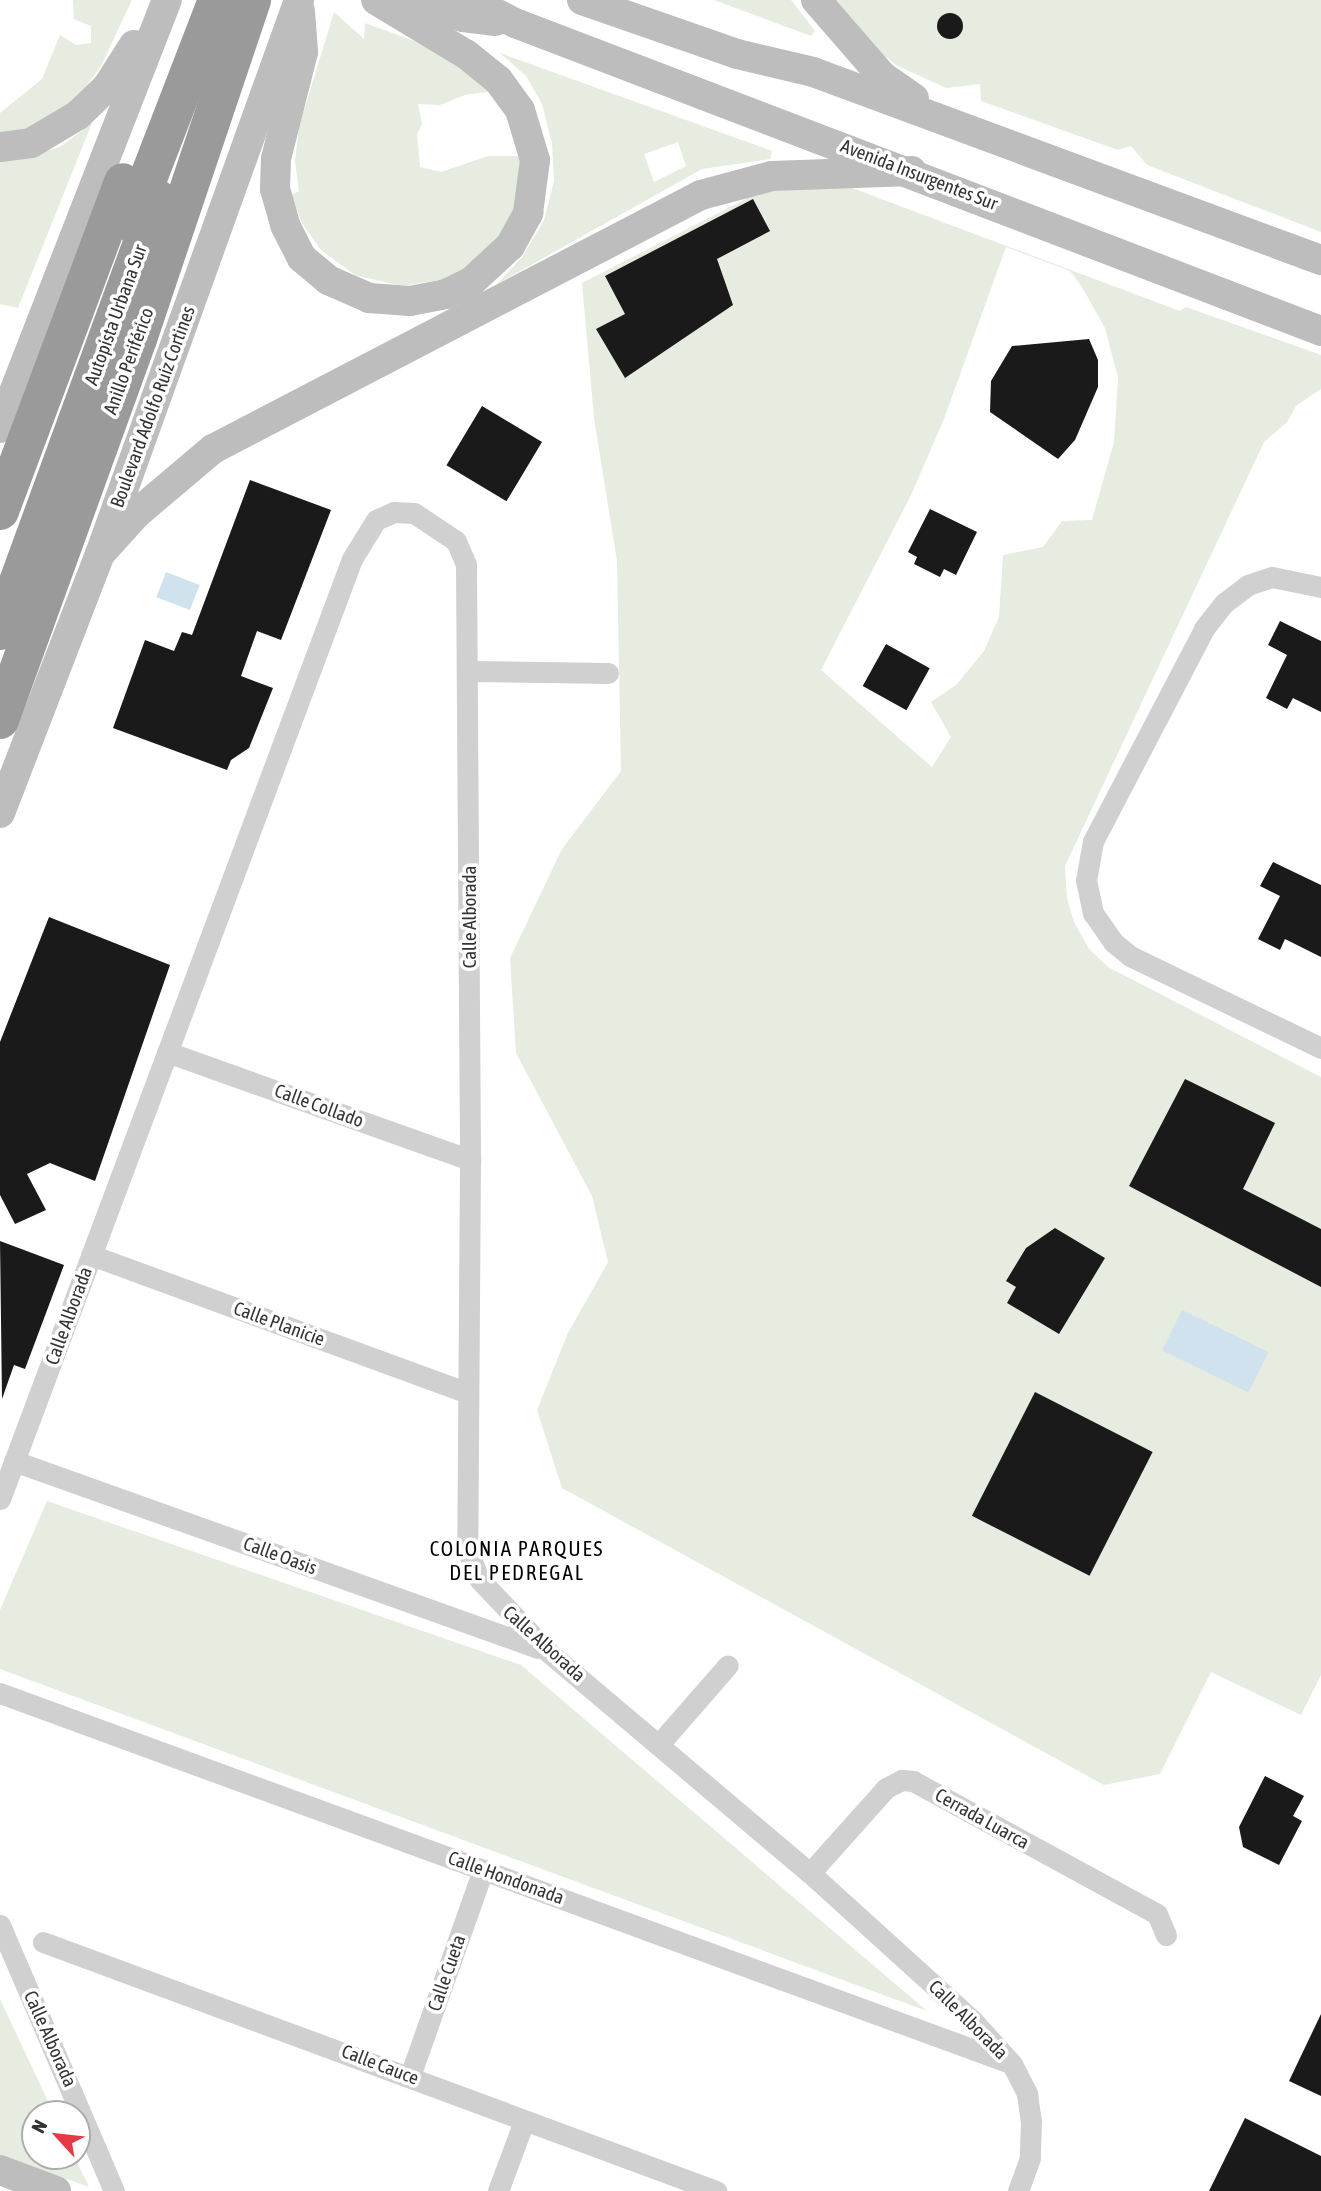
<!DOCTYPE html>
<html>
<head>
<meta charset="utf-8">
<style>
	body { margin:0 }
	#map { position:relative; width:1321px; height:2191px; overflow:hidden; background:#fff; font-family:"Asap Condensed",sans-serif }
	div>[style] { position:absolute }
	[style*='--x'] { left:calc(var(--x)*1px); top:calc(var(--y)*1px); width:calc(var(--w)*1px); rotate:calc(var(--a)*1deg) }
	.green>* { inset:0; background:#e6ecdf }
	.water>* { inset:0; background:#cfe2ee; transform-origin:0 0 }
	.building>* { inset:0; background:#1a1a1a; transform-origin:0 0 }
	.round { border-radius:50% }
	.minor>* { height:21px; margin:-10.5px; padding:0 10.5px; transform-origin:10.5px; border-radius:10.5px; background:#d0d0d0 }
	.secondary>* { height:30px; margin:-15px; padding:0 15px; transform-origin:15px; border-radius:15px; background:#bdbdbd }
	.motorway>* { height:38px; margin:-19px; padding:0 19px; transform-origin:19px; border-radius:19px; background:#9a9a9a }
	span { translate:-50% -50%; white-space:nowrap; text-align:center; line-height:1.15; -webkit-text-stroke:7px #fff; paint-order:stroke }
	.street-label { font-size:19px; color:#333 }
	.neighbourhood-label { font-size:21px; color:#000; letter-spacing:2px }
	.north { position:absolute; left:21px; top:2100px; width:70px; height:70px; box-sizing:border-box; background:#fff; border:2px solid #adadad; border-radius:50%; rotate:297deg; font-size:19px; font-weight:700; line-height:28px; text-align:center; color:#333 }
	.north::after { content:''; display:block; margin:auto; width:24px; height:32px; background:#e63946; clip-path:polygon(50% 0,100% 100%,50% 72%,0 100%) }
</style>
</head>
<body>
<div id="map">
	<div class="green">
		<div style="clip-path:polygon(73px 0,132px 0,101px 66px,80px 95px,53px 117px,26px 129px,0 133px,0 113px,42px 79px,60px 35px,76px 45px,91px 43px,91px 26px,74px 19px)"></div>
		<div style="clip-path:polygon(714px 0,791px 0,815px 31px,811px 36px)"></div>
		<div style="clip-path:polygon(829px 0,1321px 0,1321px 232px,1147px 165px,1131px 146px,1118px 150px,981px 101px,980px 84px,946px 88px,898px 66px,864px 41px)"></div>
		<div style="clip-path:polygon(334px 12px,364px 39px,365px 23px,428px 46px,501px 90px,465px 95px,440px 105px,418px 104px,422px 124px,417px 134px,420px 167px,441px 172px,488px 156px,524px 156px,514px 218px,484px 257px,451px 278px,402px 286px,355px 275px,321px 250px,302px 223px,291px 195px,299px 191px,295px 161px,299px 127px)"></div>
		<div style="clip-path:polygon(evenodd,500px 53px,772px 151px,770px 159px,702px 169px,497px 284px,523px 256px,544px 220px,554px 181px,552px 143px,542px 104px,526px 76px,500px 53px,678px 142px,686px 166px,654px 182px,644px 154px,678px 142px)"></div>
		<div style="clip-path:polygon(92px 123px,18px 308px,0 304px,0 157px,28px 156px,60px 147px)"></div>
		<div style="clip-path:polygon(evenodd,852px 188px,1180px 311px,1186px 307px,1321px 355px,1321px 389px,1296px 406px,1287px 422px,1264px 442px,1065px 866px,1067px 898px,1074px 922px,1089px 949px,1108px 967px,1321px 1077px,1321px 1675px,1301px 1715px,1211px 1672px,1160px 1774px,1104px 1785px,562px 1488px,537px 1410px,568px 1333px,608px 1262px,592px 1196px,516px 1053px,510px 958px,562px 849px,621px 771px,617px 561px,594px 418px,582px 283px,765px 189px,852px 188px,1006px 247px,1070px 271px,1082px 287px,1105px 328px,1118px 378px,1114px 442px,1092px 520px,1062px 521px,1043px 547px,1003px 555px,999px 617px,984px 651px,957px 684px,931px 702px,951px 737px,932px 767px,821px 670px,911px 495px,944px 419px,1006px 247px)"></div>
		<div style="clip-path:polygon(47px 1501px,521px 1665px,927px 2011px,0 1669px,0 1610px)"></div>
		<div style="clip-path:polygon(0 1999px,54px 2114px,35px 2114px,35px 2156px,74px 2156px,89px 2187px,0 2155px)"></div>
	</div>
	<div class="water">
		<div style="left:166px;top:572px;width:36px;height:27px;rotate:21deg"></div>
		<div style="left:1182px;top:1310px;width:96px;height:45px;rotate:26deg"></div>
	</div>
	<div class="building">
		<div class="round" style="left:937px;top:13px;width:26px;height:26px"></div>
		<div style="clip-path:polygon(753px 199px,770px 231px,717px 259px,733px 305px,625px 378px,596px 329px,625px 314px,605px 276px)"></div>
		<div style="clip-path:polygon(1089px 339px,1098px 360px,1098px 387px,1075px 440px,1058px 459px,990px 412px,991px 381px,1012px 346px)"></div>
		<div style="left:482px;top:406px;width:70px;height:69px;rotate:31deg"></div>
		<div style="clip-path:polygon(250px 480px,331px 510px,281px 640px,257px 631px,241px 676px,273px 688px,249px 748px,231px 760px,227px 770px,113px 728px,145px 640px,174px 651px,182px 632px,192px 635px)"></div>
		<div style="clip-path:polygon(930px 509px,977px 532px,956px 575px,944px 569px,940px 577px,914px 564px,917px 557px,908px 552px)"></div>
		<div style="clip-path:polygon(1280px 621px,1321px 641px,1321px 712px,1293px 698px,1287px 709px,1266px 698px,1287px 655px,1268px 645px)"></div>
		<div style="left:886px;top:644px;width:50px;height:48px;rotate:29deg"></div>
		<div style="clip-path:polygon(1273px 862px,1321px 885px,1321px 957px,1285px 939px,1280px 950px,1258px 939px,1280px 896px,1260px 886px)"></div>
		<div style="clip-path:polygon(49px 917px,170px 965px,95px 1181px,50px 1163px,27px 1174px,46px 1210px,15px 1224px,0 1195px,0 1042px)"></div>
		<div style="clip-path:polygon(1185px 1079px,1275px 1123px,1243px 1189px,1321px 1229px,1321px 1287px,1129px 1186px)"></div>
		<div style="clip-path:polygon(1055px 1228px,1105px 1258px,1059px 1334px,1007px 1303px,1016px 1287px,1006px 1281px,1026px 1248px)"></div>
		<div style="clip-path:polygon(0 1241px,64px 1265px,25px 1369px,14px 1365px,2px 1399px)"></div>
		<div style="left:1035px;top:1392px;width:132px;height:139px;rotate:27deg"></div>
		<div style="clip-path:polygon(1265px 1776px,1304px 1796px,1293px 1816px,1302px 1821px,1279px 1865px,1243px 1847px,1239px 1827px)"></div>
		<div style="clip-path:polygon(1321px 2014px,1321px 2096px,1289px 2081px)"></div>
		<div style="clip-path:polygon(1245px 2118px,1321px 2156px,1321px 2191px,1209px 2191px)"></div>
	</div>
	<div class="minor">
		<div style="--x:1321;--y:587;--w:50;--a:-168.5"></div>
		<div style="--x:1272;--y:577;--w:25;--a:162"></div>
		<div style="--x:1248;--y:585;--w:30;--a:143"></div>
		<div style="--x:1224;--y:603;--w:33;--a:128"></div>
		<div style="--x:1204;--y:629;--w:239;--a:117.6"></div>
		<div style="--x:1093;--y:841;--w:40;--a:100"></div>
		<div style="--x:1086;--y:880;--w:34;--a:78"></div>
		<div style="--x:1093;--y:913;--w:35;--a:55"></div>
		<div style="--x:1113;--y:942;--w:22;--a:39"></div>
		<div style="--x:1130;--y:956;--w:212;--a:25.7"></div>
		<div style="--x:469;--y:671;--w:139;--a:0.8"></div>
		<div style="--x:167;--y:1052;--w:322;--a:19.6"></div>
		<div style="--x:91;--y:1255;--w:399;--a:20.1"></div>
		<div style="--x:14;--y:1461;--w:556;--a:19.64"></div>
		<div style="--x:0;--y:1499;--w:1004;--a:-69.47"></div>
		<div style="--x:352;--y:559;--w:46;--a:-58.4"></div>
		<div style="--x:376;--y:520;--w:20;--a:-24"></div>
		<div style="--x:394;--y:512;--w:20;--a:3"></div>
		<div style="--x:414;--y:513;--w:50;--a:33.7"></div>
		<div style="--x:456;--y:541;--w:26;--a:67"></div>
		<div style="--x:466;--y:565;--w:595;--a:89.61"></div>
		<div style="--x:470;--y:1160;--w:389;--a:90.4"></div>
		<div style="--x:467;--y:1549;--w:32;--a:68"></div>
		<div style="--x:479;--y:1579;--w:99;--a:46.6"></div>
		<div style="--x:547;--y:1651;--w:344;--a:40.2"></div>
		<div style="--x:810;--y:1873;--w:220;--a:42.2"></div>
		<div style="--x:973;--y:2021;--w:58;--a:47.8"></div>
		<div style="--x:1012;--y:2064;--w:34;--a:63"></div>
		<div style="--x:1027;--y:2094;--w:27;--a:82"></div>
		<div style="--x:1031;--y:2121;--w:37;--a:92"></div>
		<div style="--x:1030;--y:2158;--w:35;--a:110"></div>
		<div style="--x:0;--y:1693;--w:1072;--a:20.12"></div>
		<div style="--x:660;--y:1743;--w:103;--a:-48.9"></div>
		<div style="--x:810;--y:1873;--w:114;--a:-48.2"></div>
		<div style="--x:886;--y:1788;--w:18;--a:-27"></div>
		<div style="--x:902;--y:1780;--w:11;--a:5"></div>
		<div style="--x:913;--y:1781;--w:278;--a:28.6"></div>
		<div style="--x:1157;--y:1914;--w:23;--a:67"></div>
		<div style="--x:0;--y:1925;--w:289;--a:66.8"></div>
		<div style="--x:43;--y:1942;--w:718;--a:20.3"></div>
		<div style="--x:410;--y:2076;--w:219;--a:-70.5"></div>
		<div style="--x:498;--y:2191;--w:75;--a:-69.6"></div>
	</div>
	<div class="secondary">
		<div style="--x:405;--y:0;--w:60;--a:16.3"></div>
		<div style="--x:463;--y:17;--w:33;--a:7"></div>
		<div style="--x:470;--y:0;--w:51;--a:27.1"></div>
		<div style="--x:515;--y:23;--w:863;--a:20.91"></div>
		<div style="--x:582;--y:0;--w:164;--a:19.2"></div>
		<div style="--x:737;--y:54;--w:78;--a:13.3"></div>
		<div style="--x:813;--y:72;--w:542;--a:20.31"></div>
		<div style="--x:816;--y:0;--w:101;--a:49"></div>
		<div style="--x:882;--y:76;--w:39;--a:35"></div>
		<div style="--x:300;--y:11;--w:41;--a:85.8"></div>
		<div style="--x:303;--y:52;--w:110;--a:104.2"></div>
		<div style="--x:276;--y:159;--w:30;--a:92"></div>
		<div style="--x:275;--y:189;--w:37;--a:74"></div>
		<div style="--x:285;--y:225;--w:37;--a:63"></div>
		<div style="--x:302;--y:258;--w:34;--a:40"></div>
		<div style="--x:328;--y:280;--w:45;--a:23.7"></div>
		<div style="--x:369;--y:298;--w:41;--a:4.2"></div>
		<div style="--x:410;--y:301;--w:37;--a:-11"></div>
		<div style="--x:446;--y:294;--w:28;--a:-26"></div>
		<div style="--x:471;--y:282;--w:53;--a:-42.7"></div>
		<div style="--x:510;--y:246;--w:38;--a:-61"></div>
		<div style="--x:528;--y:213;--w:53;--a:-82.5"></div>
		<div style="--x:535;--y:160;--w:52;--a:-106.7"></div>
		<div style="--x:520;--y:110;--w:37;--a:-126"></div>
		<div style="--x:498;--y:80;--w:40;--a:-141"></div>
		<div style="--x:467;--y:55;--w:106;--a:-148.9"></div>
		<div style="--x:0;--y:147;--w:31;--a:-7"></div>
		<div style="--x:31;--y:143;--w:55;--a:-30.8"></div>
		<div style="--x:78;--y:115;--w:40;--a:-44"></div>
		<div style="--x:107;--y:87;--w:50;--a:-57.3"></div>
		<div style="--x:0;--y:428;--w:459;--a:-68.7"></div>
		<div style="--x:100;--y:554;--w:54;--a:-48"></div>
		<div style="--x:136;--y:514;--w:101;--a:-40.2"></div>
		<div style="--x:213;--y:449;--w:550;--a:-27.5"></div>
		<div style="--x:701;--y:195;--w:73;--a:-15"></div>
		<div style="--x:772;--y:176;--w:140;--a:-2"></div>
		<div style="--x:0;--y:813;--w:278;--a:-68.9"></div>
		<div style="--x:100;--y:554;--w:589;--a:-70.24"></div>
		<div style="--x:0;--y:2170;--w:60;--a:20.6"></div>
	</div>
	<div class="motorway">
		<div style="--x:131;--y:223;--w:239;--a:-68.9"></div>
		<div style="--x:0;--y:511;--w:351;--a:-69.5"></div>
		<div style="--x:0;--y:631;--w:460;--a:-69.9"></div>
		<div style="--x:0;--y:720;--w:405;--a:-70.1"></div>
		<div style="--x:138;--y:339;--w:358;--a:-71.4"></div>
	</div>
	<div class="street-label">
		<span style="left:919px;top:175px;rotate:21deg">Avenida Insurgentes Sur</span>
		<span style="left:116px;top:315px;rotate:-70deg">Autopista Urbana Sur</span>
		<span style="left:129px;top:361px;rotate:-70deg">Anillo Periférico</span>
		<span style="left:153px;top:407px;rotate:-70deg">Boulevard Adolfo Ruiz Cortines</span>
		<span style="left:470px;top:917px;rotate:-90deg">Calle Alborada</span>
		<span style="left:319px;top:1106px;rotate:20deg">Calle Collado</span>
		<span style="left:69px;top:1316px;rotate:-70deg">Calle Alborada</span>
		<span style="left:279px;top:1324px;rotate:20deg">Calle Planicie</span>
		<span style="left:280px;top:1556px;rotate:20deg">Calle Oasis</span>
		<span style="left:544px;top:1644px;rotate:42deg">Calle Alborada</span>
		<span style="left:982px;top:1819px;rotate:29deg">Cerrada Luarca</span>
		<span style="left:506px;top:1878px;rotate:20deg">Calle Hondonada</span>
		<span style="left:447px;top:1973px;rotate:-71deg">Calle Cueta</span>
		<span style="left:968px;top:2020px;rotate:45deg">Calle Alborada</span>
		<span style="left:50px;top:2039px;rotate:66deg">Calle Alborada</span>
		<span style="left:380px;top:2065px;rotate:21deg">Calle Cauce</span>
	</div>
	<div class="neighbourhood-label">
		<span style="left:517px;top:1560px">COLONIA PARQUES<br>DEL PEDREGAL</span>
	</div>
	<div class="north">N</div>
</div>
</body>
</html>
